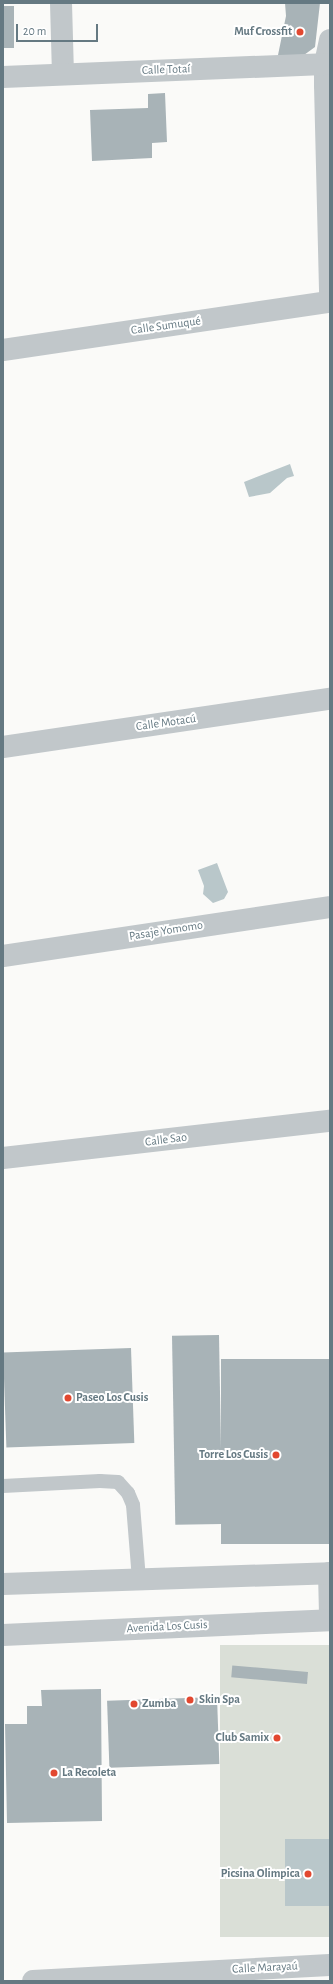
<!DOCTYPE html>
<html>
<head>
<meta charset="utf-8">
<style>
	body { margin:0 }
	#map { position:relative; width:333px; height:1984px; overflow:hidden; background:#fafaf8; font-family:"Alegreya Sans",sans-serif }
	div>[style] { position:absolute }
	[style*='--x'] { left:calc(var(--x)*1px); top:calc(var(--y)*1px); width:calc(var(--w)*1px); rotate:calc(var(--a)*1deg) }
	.green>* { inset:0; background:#dadfd7; transform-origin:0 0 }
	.water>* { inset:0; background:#b9c7ca; transform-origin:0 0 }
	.building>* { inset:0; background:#a8b3b7; transform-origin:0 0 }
	.service>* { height:14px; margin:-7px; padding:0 7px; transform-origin:7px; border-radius:7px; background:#c1c7ca }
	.minor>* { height:22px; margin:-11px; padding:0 11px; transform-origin:11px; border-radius:11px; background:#c1c7ca }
	.tertiary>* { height:22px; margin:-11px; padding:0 11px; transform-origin:11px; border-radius:11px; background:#c1c7ca }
	.dots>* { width:11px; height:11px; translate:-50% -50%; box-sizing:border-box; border:2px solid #fff; border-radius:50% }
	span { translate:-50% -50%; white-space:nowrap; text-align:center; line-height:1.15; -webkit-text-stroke:4px #fff; paint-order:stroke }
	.poi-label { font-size:12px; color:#657982; font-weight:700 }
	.right { translate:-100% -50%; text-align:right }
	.left { translate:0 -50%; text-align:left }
	.street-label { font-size:12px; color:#657982 }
	.frame { position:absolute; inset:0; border:4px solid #657982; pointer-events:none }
	.scale { position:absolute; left:16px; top:24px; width:82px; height:18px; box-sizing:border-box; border:2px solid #657982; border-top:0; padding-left:5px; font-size:12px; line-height:14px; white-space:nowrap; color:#657982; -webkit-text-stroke:3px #fff; paint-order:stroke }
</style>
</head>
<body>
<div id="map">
	<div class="green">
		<div style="left:330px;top:1645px;width:292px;height:110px;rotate:90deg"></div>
	</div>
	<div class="water">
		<div style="clip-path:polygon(290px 464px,294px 476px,287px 478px,270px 493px,249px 497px,244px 482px)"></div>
		<div style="clip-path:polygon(217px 863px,228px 892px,224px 899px,213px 903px,203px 894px,204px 886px,198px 870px)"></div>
		<div style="left:330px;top:1839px;width:67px;height:45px;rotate:90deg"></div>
	</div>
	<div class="building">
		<div style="clip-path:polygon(285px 3px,320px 3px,315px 47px,304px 55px,278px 55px,286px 16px)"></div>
		<div style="left:3px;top:6px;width:11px;height:42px"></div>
		<div style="clip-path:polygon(165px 93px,167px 142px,152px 143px,152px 158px,92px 161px,90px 110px,148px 108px,148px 94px)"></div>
		<div style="left:219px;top:1335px;width:189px;height:47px;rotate:89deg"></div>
		<div style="left:131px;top:1348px;width:95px;height:128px;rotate:88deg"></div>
		<div style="left:330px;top:1359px;width:185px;height:109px;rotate:90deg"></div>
		<div style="left:308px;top:1672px;width:12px;height:76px;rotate:95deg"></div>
		<div style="clip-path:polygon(101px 1689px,102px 1821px,7px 1823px,5px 1724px,27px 1724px,27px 1706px,42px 1706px,41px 1690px)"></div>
		<div style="left:217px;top:1697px;width:67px;height:110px;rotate:88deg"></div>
	</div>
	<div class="service">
		<div style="--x:3;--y:1486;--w:97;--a:-3"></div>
		<div style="--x:100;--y:1481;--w:18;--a:3"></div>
		<div style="--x:118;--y:1482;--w:15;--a:48"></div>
		<div style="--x:128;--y:1493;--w:13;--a:67"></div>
		<div style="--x:133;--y:1505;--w:75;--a:85.4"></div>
	</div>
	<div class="minor">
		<div style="--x:61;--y:3;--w:71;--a:88.4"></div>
		<div style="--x:330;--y:40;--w:25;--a:102"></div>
		<div style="--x:325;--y:64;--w:21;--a:90"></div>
		<div style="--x:325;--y:85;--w:208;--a:88.6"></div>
		<div style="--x:3;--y:77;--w:327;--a:-2.3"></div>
		<div style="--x:3;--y:350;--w:331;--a:-8.4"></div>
		<div style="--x:3;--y:747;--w:331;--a:-8.4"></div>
		<div style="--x:3;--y:956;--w:330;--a:-8.5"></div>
		<div style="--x:3;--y:1158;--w:329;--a:-6.5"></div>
		<div style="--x:33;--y:1981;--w:297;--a:-3.1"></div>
	</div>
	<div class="tertiary">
		<div style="--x:329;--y:1573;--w:40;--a:88.6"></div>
		<div style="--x:3;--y:1584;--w:327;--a:-1.9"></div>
		<div style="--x:3;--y:1635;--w:327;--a:-2.6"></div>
	</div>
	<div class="dots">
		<div style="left:300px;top:32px;background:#e24830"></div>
		<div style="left:68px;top:1398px;background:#e24830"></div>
		<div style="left:276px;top:1455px;background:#e24830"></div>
		<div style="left:190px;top:1700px;background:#e24830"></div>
		<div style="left:134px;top:1704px;background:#e24830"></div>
		<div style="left:277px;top:1738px;background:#e24830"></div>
		<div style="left:54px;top:1773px;background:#e24830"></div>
		<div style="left:308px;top:1874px;background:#e24830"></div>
	</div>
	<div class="poi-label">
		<span class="right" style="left:292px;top:32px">Muf Crossfit</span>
		<span class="left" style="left:76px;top:1398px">Paseo Los Cusis</span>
		<span class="right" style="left:268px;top:1455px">Torre Los Cusis</span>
		<span class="left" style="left:199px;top:1700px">Skin Spa</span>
		<span class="left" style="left:142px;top:1704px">Zumba</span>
		<span class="right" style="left:269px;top:1738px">Club Samix</span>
		<span class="left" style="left:62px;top:1773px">La Recoleta</span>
		<span class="right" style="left:300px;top:1874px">Picsina Olimpica</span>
	</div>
	<div class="street-label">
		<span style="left:166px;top:70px;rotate:-2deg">Calle Totaí</span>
		<span style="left:166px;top:326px;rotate:-8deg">Calle Sumuqué</span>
		<span style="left:166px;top:723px;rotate:-8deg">Calle Motacú</span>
		<span style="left:166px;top:931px;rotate:-9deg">Pasaje Yomomo</span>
		<span style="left:166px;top:1140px;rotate:-7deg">Calle Sao</span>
		<span style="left:167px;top:1627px;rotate:-3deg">Avenida Los Cusis</span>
		<span style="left:265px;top:1968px;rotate:-3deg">Calle Marayaú</span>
	</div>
	<div class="frame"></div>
	<div class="scale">20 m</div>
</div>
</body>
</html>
